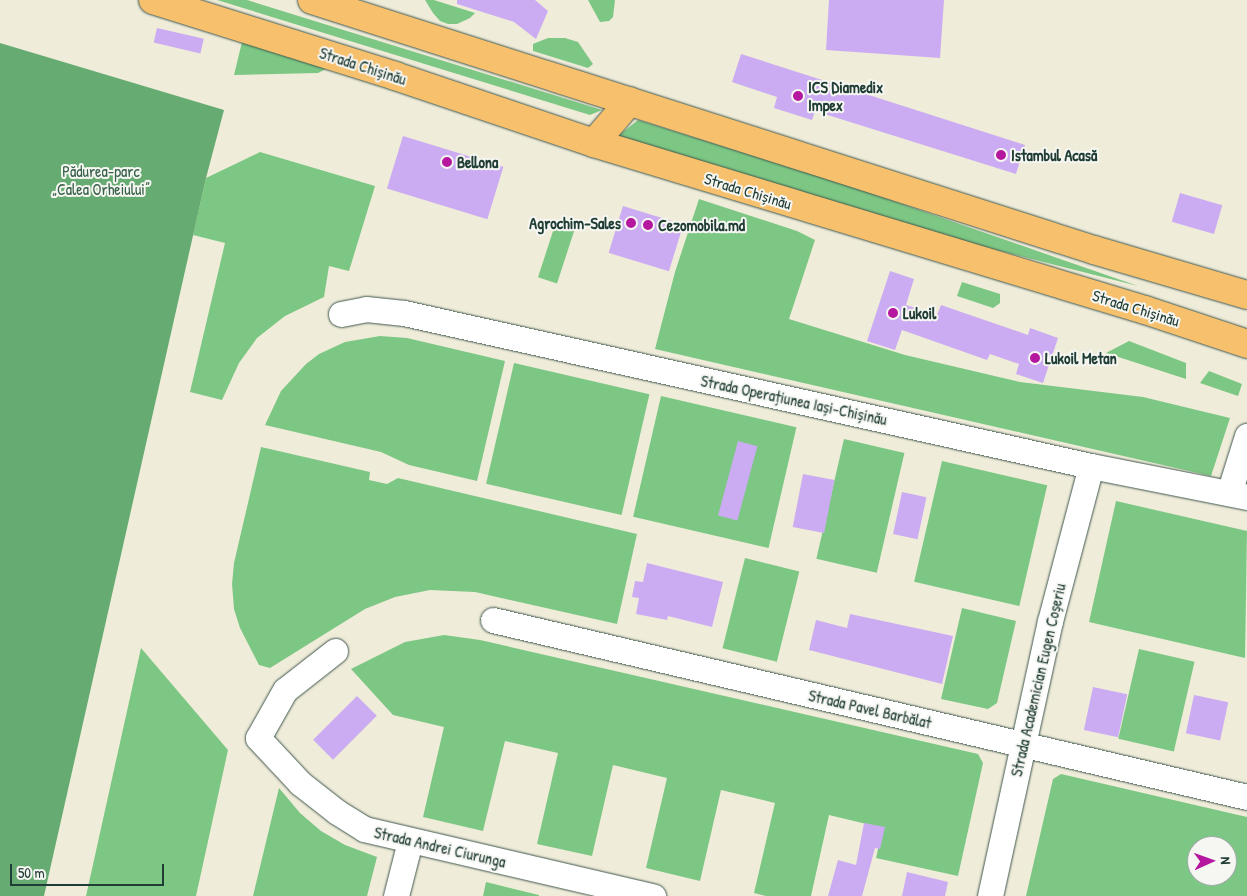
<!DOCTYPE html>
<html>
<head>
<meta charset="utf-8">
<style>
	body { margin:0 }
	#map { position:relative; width:1247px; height:896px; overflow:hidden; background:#f0ecda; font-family:"Patrick Hand",sans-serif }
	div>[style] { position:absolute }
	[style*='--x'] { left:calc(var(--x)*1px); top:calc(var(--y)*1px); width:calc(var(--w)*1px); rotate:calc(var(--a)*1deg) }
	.green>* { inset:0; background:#7dc784; transform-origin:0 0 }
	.forest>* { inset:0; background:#66ac72 }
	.building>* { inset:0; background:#cbacf2; transform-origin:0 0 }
	.roads { filter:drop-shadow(0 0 1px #3e574d) drop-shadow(0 0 1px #3e574d) }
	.minor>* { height:25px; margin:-12.5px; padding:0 12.5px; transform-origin:12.5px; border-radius:12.5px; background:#fff }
	.highway>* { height:28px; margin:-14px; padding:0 14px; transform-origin:14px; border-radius:14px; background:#f7c06c }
	.dots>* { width:14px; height:14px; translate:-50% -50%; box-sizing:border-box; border:2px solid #f6f6f2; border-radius:50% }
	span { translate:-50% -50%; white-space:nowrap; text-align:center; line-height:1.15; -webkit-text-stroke:4px #f6f6f2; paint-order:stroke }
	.street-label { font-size:16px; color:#1f3d34 }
	.poi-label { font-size:16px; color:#1f3d34; font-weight:700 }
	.left { translate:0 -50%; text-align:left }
	.right { translate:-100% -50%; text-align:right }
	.park-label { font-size:16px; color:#366048 }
	.north { position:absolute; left:1187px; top:836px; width:50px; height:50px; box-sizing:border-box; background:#f6f6f2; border:1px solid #a0aca6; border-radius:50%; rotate:88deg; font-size:14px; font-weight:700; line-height:20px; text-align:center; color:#1f3d34 }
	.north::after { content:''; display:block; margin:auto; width:18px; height:22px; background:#b5179e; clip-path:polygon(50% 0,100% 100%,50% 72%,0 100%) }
	.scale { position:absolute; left:10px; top:864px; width:154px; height:22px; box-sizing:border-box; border:2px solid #1f3d34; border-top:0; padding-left:6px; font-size:15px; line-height:18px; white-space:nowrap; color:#1f3d34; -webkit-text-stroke:4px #f6f6f2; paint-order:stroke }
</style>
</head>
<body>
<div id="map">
	<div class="green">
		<div style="clip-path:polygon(217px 0,247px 0,602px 110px,590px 115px)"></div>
		<div style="clip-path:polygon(425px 0,434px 0,475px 13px,470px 18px,457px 24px,448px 24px,440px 21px,433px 13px)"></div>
		<div style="clip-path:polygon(588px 0,615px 0,613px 17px,609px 21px,600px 22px)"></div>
		<div style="clip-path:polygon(548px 38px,565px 38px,578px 42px,593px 64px,588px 68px,533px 51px,533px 44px)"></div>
		<div style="clip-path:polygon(242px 42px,326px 69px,318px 73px,234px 75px)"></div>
		<div style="clip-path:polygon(638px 120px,853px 187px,1138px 286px,973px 244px,618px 136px)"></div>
		<div style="clip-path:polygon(260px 152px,375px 186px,349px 271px,329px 266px,324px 297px,285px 316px,257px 338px,239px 363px,222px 400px,190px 392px,225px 243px,193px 235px,206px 178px)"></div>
		<div style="clip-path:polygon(699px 199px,797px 231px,815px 240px,789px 319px,905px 355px,1020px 382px,1143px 397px,1230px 418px,1211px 476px,655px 349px,675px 272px)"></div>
		<div style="left:555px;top:225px;width:20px;height:55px;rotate:18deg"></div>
		<div style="clip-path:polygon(962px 282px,1000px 294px,1000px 303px,993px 308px,957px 296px)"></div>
		<div style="clip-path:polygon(380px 336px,407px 338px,505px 361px,477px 481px,409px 465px,381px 452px,265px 425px,281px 391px,306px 364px,319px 354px,345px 342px)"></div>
		<div style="clip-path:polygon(1129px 341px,1186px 363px,1186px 379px,1106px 353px)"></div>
		<div style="left:514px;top:363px;width:139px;height:124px;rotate:13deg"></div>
		<div style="clip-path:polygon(1209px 371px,1242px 384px,1238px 396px,1200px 383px)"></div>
		<div style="left:661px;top:396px;width:139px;height:124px;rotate:13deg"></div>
		<div style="left:844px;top:439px;width:62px;height:123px;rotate:13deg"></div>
		<div style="clip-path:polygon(261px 447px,370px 472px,369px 480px,387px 484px,398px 478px,637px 534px,617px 624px,475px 592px,430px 590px,395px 597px,365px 609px,270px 668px,259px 665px,240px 628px,234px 609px,232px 584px,234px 563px)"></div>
		<div style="left:942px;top:461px;width:108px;height:124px;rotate:13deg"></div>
		<div style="clip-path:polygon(1116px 501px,1247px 531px,1245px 658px,1089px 622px)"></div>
		<div style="left:745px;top:558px;width:56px;height:93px;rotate:14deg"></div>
		<div style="clip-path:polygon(962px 608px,1016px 621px,997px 703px,988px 709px,941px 699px)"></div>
		<div style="clip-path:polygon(444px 635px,480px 640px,978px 754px,983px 763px,958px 876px,876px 858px,883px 828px,829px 815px,811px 896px,766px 896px,754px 893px,775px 803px,721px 790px,700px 881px,646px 868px,667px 778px,613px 765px,592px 856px,537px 844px,558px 753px,505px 741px,483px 831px,423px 817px,444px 727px,393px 715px,351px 669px,405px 642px)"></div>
		<div style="clip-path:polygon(141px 648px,228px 750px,196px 896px,86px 896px)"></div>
		<div style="left:1139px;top:649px;width:57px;height:92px;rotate:13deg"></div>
		<div style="clip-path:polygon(evenodd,1061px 774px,1247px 817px,1247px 896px,1026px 896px,1053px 779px,1061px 774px,1197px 846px,1227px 846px,1227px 876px,1197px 876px,1197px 846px)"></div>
		<div style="clip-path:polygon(279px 788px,300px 813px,321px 831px,345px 845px,377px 857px,367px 896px,253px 896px)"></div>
		<div style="clip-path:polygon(486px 882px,539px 895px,539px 896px,483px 896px)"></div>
	</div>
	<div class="forest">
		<div style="clip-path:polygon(0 43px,224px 110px,206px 178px,44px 896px,0 896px)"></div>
	</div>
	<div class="building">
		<div style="clip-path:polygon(457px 0,535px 0,548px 11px,536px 39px,514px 22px,457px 4px)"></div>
		<div style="clip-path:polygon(829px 0,944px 0,940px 58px,826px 50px)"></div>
		<div style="left:157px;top:28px;width:48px;height:15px;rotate:13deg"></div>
		<div style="clip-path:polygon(741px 54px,1025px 145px,1016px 174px,815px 111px,812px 120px,774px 108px,777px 97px,732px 82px)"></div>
		<div style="left:403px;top:136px;width:105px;height:55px;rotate:17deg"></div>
		<div style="left:1180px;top:193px;width:44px;height:30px;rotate:16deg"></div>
		<div style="left:623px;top:206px;width:63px;height:49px;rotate:17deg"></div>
		<div style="clip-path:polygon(890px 271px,914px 279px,906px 305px,937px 315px,941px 305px,1028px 335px,1030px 328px,1058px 338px,1043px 383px,1016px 374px,1019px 364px,990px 354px,987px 360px,902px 330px,895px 350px,867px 341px)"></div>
		<div style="left:738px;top:441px;width:20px;height:77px;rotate:15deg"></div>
		<div style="left:803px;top:474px;width:32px;height:54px;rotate:11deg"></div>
		<div style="left:902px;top:492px;width:25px;height:43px;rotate:12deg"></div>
		<div style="clip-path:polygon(647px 563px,723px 582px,712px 627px,668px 616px,667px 620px,636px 614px,639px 598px,632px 597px,635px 581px,643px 582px)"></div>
		<div style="clip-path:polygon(850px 614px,953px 636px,942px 684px,809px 650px,816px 620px,847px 628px)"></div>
		<div style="left:1093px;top:687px;width:35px;height:44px;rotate:12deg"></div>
		<div style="left:1194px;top:695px;width:35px;height:39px;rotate:12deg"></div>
		<div style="left:357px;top:696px;width:28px;height:62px;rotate:45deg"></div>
		<div style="clip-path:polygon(864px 823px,885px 827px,880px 849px,875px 848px,862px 896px,828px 896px,838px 860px,856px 865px)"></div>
		<div style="clip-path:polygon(907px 872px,948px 882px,945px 896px,902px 896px)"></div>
	</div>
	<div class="roads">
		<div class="minor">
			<div style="--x:341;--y:314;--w:25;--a:-11"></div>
			<div style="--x:366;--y:309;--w:38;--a:6"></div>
			<div style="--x:404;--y:313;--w:704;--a:12.56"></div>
			<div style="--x:1091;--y:466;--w:159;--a:11.2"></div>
			<div style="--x:1229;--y:493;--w:60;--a:-72.5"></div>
			<div style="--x:493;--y:620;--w:774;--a:13.21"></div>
			<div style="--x:335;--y:651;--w:63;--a:142"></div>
			<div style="--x:285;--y:690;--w:55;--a:119.4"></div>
			<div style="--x:258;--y:738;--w:62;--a:47"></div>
			<div style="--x:300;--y:783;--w:47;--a:38.1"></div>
			<div style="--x:337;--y:812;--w:32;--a:32"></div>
			<div style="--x:364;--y:829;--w:297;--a:13.1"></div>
			<div style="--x:396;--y:896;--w:57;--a:-75.7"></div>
			<div style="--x:990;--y:896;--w:281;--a:-77.7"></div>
			<div style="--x:1050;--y:621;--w:160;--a:-75.2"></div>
		</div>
		<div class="highway">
			<div style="--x:153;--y:0;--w:254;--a:17.4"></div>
			<div style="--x:395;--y:76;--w:210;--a:18.6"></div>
			<div style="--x:594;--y:143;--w:576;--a:16.86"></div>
			<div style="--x:1145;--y:310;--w:108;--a:18.4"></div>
			<div style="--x:312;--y:0;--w:821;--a:17.73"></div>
			<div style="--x:1094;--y:250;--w:159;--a:16.4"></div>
			<div style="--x:594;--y:143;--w:55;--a:-49.4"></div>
		</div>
	</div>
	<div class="dots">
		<div style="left:798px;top:96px;background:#b5179e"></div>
		<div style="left:1001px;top:155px;background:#b5179e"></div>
		<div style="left:447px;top:162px;background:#b5179e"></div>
		<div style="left:631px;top:223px;background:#b5179e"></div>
		<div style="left:648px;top:225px;background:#b5179e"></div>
		<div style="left:893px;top:313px;background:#b5179e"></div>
		<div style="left:1035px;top:358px;background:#b5179e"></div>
	</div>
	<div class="street-label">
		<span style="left:363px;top:66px;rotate:18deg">Strada Chișinău</span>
		<span style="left:748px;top:191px;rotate:17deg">Strada Chișinău</span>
		<span style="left:1136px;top:308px;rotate:17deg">Strada Chișinău</span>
		<span style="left:794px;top:400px;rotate:12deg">Strada Operațiunea Iași-Chișinău</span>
		<span style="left:1038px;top:680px;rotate:-77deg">Strada Academician Eugen Coșeriu</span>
		<span style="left:870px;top:709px;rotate:13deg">Strada Pavel Barbălat</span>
		<span style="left:440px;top:847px;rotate:13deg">Strada Andrei Ciurunga</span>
	</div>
	<div class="poi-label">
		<span class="left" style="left:808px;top:96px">ICS Diamedix<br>Impex</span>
		<span class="left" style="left:1011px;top:155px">Istambul Acasă</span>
		<span class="left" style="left:457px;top:162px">Bellona</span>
		<span class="right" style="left:621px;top:223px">Agrochim-Sales</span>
		<span class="left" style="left:658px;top:225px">Cezomobila.md</span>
		<span class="left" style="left:903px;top:313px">Lukoil</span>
		<span class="left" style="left:1045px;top:358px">Lukoil Metan</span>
	</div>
	<div class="park-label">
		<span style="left:101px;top:180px">Pădurea-parc<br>„Calea Orheiului”</span>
	</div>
	<div class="north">N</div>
	<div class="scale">50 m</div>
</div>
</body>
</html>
